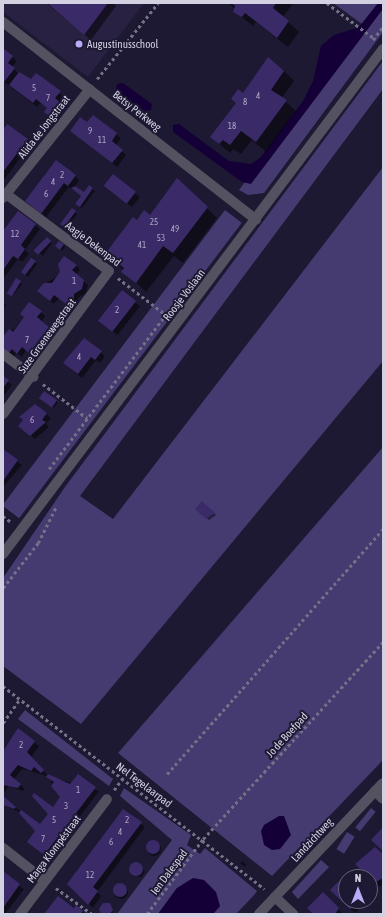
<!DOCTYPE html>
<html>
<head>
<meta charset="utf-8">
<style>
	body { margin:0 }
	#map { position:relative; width:386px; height:917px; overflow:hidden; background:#1e1933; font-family:"Asap Condensed",sans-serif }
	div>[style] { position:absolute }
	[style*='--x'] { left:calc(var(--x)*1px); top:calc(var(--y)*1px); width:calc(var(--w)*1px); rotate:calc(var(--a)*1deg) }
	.built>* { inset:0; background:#282141 }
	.green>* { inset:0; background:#463b71; transform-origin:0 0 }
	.water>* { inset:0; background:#140037 }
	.shadow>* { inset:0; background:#0007; transform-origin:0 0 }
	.round { border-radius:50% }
	.building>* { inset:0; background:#3a2a68; transform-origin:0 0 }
	.path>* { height:2.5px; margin-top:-1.25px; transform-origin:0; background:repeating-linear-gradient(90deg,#747086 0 3px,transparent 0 6px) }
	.minor>* { height:10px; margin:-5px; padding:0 5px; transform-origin:5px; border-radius:5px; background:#545260 }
	.dots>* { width:11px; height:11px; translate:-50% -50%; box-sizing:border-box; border:2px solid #1e1933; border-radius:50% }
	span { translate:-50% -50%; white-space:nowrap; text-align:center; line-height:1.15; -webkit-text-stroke:4px #1e1933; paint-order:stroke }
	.number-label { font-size:9px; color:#ada6c4 }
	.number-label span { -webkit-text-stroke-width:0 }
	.poi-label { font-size:11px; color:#d3d0e2 }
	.left { translate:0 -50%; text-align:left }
	.street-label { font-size:11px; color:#d3d0e2 }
	.frame { position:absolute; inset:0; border:4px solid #d3d0e2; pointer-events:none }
	.north { position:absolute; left:338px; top:869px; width:40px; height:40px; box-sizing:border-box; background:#1e1933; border:1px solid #666279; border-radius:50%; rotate:0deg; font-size:11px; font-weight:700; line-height:16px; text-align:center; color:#d3d0e2 }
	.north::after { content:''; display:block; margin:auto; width:14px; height:18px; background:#b8abf7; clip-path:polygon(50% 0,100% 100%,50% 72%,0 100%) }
</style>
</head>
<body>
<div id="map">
	<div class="built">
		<div style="clip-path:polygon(3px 3px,144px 3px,88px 77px,3px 12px)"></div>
	</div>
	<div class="green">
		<div style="clip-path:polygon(333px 3px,383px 3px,383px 32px,264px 193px,248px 195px,239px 190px,362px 24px)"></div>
		<div style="clip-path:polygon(383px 61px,383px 89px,80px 496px,113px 519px,383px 167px,383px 361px,81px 724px,3px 666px,3px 578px,65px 487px)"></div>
		<div style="left:225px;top:210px;width:21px;height:370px;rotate:37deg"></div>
		<div style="clip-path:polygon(383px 447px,383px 760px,272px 876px,118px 753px)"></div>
		<div style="clip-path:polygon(25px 710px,113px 779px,109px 786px,18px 719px)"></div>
		<div style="clip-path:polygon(124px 788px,191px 835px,187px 845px,200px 854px,205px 848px,257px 891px,255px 894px,236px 914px,213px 914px,220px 906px,177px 888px,158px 914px,117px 914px,172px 840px,120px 796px)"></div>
		<div style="left:371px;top:808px;width:6px;height:25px;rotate:39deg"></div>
		<div style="left:347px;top:832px;width:9px;height:20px;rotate:32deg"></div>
		<div style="clip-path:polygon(321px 860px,329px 867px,298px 899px,292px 892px)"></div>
	</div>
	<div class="water">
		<div style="clip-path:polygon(378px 3px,383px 3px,383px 9px,251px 184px,242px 182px,173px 132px,173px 125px,179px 124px,229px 161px,251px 164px,260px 158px,303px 101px,313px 81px,321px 46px,334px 35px,359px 27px)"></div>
		<div style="clip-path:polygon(123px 83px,152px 104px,151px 110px,145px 111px,121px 94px,116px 89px,117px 84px)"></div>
		<div style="clip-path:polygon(279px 816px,284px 816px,291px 835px,280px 849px,272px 850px,264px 845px,261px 831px,264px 825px)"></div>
		<div style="clip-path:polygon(193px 878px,204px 880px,216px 892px,220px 906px,213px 914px,158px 914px,177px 888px)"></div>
	</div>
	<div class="shadow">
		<div style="clip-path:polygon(113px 3px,116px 6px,91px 40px,47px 4px)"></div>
		<div style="clip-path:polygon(229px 3px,293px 3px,283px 17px,299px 32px,288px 47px,256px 22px,253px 26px,244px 19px)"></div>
		<div style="clip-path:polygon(3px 49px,17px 61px,12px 67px,19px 74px,64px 96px,59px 103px,65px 108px,56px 121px,45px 112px,48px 108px,40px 103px,37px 107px,3px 81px)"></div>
		<div style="clip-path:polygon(284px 71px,294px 81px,282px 98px,296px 111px,266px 152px,252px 140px,241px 154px,233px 149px,230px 153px,211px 137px,244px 94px)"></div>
		<div style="clip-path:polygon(93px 117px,121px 138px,116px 145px,126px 155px,117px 167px,71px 131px,87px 124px)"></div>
		<div style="clip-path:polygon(3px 131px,31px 144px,3px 181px)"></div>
		<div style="clip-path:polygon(44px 132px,42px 140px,37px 137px)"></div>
		<div style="clip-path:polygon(75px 176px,79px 180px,75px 187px,84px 194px,89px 186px,95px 191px,82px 208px,78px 206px,82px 196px,69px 187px,46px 217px,27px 201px)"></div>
		<div style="left:113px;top:176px;width:34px;height:13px;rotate:38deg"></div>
		<div style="clip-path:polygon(207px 208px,217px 218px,183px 263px,174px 256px,146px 292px,107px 254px,150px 216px)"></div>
		<div style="clip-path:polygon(72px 209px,77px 214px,67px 228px,63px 226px)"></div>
		<div style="clip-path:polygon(18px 212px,40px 229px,25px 250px,29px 254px,22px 262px,18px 259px,3px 279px,3px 233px)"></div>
		<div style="clip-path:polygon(47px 239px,52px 243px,43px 256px,39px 253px)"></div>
		<div style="clip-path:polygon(63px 245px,65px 247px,62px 251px,58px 248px)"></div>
		<div style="clip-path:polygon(32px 260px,37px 264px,28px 277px,24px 274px)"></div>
		<div style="clip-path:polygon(76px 265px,80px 270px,76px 275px,88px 285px,86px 293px,78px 298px,78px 303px,71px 307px,59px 298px,54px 304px,43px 295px,45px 284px)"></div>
		<div style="clip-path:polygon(20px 282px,22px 284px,12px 297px,9px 294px)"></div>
		<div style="left:122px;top:292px;width:23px;height:37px;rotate:38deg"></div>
		<div style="clip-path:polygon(3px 302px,6px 305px,3px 309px)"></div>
		<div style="clip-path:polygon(41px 312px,45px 316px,22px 357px,16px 353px,13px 357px,3px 350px,3px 340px,25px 317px)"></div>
		<div style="clip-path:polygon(49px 328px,52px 331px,34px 356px,30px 353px)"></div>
		<div style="clip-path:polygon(84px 339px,105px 356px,100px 363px,96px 360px,82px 378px,64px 363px)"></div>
		<div style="clip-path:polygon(3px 377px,12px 385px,3px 397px)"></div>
		<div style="clip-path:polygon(42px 400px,56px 401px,58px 402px,54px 408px)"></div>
		<div style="clip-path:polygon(35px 405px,51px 418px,46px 424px,49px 427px,35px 439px,24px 430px)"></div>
		<div style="clip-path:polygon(3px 450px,22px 465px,3px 487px)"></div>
		<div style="clip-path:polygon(202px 502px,216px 515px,209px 520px,196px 509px)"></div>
		<div style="clip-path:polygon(18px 730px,39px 746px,31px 757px,48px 776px,99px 791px,49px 858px,32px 846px,36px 831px,19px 812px,3px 805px,3px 798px,40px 826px,62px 797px,47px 776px,22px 769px,14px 779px,25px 789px,23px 791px,9px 786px,3px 794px,3px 750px)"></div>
		<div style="clip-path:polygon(123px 810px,145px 827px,97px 892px,101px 896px,93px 908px,68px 884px)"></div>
		<div class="round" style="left:147px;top:842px;width:14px;height:14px"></div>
		<div style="clip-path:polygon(383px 857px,383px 884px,379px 887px,370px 878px)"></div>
		<div style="left:242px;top:861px;width:6px;height:3px;rotate:39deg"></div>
		<div style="clip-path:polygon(141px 864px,145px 872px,141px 877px,135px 876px,132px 866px)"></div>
		<div style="clip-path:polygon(3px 873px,24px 889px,5px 914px,3px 914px)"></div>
		<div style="clip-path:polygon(346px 875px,346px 901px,368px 901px,355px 913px,332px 890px)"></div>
		<div class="round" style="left:114px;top:885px;width:14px;height:14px"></div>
		<div style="clip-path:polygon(323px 893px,342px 913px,342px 914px,314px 914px)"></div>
		<div style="clip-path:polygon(58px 898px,83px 912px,85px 914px,46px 914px)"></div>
		<div style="clip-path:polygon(110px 904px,113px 914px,102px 914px)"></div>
	</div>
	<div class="building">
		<div style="clip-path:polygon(47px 3px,108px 3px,84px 35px)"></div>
		<div style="clip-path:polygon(231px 3px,276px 3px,273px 8px,289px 21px,277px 38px,245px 13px,242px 17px,233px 12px,235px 6px)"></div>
		<div style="clip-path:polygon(3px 48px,13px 56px,8px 63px,15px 68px,4px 82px)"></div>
		<div style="clip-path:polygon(268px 57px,284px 71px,271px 90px,287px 100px,256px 142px,241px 131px,230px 145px,223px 140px,219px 144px,210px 137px,236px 103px,231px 99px,238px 89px,243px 93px)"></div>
		<div style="clip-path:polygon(19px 72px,31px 79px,36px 73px,61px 91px,55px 98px,62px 104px,51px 117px,44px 112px,47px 108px,36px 99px,33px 103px,9px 85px)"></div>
		<div style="clip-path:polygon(93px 115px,117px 133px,112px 141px,123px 150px,112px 163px,70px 131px,80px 117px,87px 122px)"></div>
		<div style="clip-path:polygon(7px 124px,28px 139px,3px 172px,3px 130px)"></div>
		<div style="clip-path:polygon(39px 127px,45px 132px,40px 139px,34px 135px)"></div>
		<div style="clip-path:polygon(56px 160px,76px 175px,68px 186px,64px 183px,41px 214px,25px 201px)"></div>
		<div style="left:113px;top:174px;width:29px;height:15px;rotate:38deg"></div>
		<div style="clip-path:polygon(177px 178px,208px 207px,173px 253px,163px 246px,136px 283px,121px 272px,124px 268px,105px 254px,133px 217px,137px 220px,144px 210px,150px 215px)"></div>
		<div style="clip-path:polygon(89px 185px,93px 188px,80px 207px,75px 204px,81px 196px,71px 188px,75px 186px,84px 192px)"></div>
		<div style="left:72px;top:208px;width:5px;height:20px;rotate:37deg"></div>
		<div style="clip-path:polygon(18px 211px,36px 224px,21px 245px,25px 249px,18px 259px,13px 256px,3px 270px,3px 231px)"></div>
		<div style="left:47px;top:237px;width:6px;height:19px;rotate:45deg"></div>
		<div style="clip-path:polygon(59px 241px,64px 244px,60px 250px,55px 246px)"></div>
		<div style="clip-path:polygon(64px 256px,77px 265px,72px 270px,84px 280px,82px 289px,74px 294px,74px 299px,66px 304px,54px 295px,50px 301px,37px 291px,44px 283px,52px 283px,60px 272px,58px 264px)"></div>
		<div style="clip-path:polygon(31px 258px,36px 261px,25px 275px,21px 272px)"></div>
		<div style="left:16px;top:278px;width:6px;height:18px;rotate:31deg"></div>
		<div style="left:122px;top:290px;width:18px;height:39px;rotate:38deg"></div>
		<div style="clip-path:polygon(29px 302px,42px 311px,37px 317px,49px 327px,29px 353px,22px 347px,17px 354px,12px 349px,8px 354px,3px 350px,3px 337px,9px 329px,13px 332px,24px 317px,20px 314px)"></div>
		<div style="clip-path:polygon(84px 338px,102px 351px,95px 360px,91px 357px,78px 374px,63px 363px)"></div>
		<div style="clip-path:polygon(3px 376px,9px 380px,3px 388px)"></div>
		<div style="left:44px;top:391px;width:16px;height:9px;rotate:35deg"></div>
		<div style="clip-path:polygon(35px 404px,47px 413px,42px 420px,46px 422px,30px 436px,18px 426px,23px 420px,19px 417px)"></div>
		<div style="clip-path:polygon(3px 449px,18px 460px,3px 481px)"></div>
		<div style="clip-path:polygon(202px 501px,215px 513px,206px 519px,195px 509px)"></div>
		<div style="clip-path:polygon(18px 728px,35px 741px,27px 752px,44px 770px,41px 773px,34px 767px,31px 771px,18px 765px,10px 775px,21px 784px,18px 788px,3px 785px,3px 751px)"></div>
		<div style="clip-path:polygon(48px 774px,70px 784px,78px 774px,96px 787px,44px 855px,27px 842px,35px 831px,19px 813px,21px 810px,40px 824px,48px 814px,32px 796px,34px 793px,53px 807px,60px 797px,51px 786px,54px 782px,46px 777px)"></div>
		<div style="clip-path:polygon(3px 796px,16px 807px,14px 809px,3px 805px)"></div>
		<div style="clip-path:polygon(123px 809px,142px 822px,93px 887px,98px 891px,88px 905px,67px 884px)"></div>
		<div style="clip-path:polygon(383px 827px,383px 851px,371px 840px)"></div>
		<div class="round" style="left:146px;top:840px;width:14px;height:14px"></div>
		<div style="clip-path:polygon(375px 847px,383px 854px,383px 878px,374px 883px,355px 864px)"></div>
		<div class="round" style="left:129px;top:862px;width:14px;height:14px"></div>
		<div style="clip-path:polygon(3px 871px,20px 884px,3px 908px)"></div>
		<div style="clip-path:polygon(346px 874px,349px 877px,346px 877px,346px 901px,362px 901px,350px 909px,330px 890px)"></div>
		<div class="round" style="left:113px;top:883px;width:14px;height:14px"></div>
		<div style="clip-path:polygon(323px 892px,339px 908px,335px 914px,313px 914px,307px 908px)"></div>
		<div style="clip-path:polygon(58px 896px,74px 908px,76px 905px,83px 911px,81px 914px,44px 914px)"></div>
		<div style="clip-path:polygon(103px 903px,110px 903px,113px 910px,110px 914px,101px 914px,99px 909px)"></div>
	</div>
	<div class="path">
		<div style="--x:327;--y:3;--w:60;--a:36.9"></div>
		<div style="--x:373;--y:40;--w:17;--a:-54"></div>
		<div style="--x:97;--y:79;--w:97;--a:-51.2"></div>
		<div style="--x:118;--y:278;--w:59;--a:37.5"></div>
		<div style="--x:43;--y:384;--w:56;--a:37.7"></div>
		<div style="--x:49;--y:469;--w:191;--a:-52.9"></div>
		<div style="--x:3;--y:516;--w:9;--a:36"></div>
		<div style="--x:3;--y:588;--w:57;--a:-52.1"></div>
		<div style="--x:38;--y:543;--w:42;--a:-63.4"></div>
		<div style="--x:3;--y:686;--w:331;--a:37.8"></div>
		<div style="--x:3;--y:723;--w:29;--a:-55"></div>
		<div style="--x:167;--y:774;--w:327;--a:-48.6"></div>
		<div style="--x:114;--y:790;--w:14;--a:-54"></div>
		<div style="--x:56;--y:888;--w:44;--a:35.8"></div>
		<div style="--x:147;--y:914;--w:94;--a:-53.3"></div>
		<div style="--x:203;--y:839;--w:267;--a:-47.6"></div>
	</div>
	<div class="minor">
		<div style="--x:3;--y:22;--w:321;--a:38"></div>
		<div style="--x:3;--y:198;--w:139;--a:-51.4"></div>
		<div style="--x:3;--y:354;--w:38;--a:37"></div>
		<div style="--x:3;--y:414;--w:178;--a:-53.5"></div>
		<div style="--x:109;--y:271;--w:129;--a:-143.2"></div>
		<div style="--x:3;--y:554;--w:632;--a:-53.04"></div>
		<div style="--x:375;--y:791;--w:11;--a:45"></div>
		<div style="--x:3;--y:848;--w:53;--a:38.2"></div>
		<div style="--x:275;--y:897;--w:25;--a:43"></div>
		<div style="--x:20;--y:914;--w:144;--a:-52.9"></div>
		<div style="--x:259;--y:914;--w:180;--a:-46.6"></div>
	</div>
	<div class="dots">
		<div style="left:79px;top:44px;background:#b8abf7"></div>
	</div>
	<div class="number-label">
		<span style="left:34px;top:88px">5</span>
		<span style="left:258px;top:96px">4</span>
		<span style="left:48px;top:98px">7</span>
		<span style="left:245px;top:102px">8</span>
		<span style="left:232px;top:126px">18</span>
		<span style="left:90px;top:131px">9</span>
		<span style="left:102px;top:140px">11</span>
		<span style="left:62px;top:175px">2</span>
		<span style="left:53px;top:182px">4</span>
		<span style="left:46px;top:194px">6</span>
		<span style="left:154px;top:222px">25</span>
		<span style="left:175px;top:229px">49</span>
		<span style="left:15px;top:234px">12</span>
		<span style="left:161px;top:238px">53</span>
		<span style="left:142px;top:245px">41</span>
		<span style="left:74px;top:281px">1</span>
		<span style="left:117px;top:310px">2</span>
		<span style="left:27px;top:340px">7</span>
		<span style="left:79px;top:357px">4</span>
		<span style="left:32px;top:420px">6</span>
		<span style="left:21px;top:745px">2</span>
		<span style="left:78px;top:790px">1</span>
		<span style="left:66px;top:806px">3</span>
		<span style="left:54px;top:820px">5</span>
		<span style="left:127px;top:820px">2</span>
		<span style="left:120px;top:832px">4</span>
		<span style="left:43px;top:839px">7</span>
		<span style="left:111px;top:842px">6</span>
		<span style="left:90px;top:875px">12</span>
	</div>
	<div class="poi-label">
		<span class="left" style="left:87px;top:44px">Augustinusschool</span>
	</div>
	<div class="street-label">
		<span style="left:137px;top:111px;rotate:38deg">Betsy Perkweg</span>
		<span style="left:44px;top:127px;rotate:-52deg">Alida de Jongstraat</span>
		<span style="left:93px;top:244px;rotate:37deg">Aagje Dekenpad</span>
		<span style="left:184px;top:295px;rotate:-53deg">Roosje Voslaan</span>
		<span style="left:47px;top:336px;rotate:-54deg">Suze Groenewegstraat</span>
		<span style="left:287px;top:735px;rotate:-48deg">Jo de Boefpad</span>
		<span style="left:144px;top:785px;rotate:37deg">Nel Tegelaarpad</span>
		<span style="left:312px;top:840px;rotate:-47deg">Landzichtweg</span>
		<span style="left:54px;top:849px;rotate:-53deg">Marga Klompéstraat</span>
		<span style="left:169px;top:872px;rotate:-53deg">Ien Dalespad</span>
	</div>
	<div class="frame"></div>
	<div class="north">N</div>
</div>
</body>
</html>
